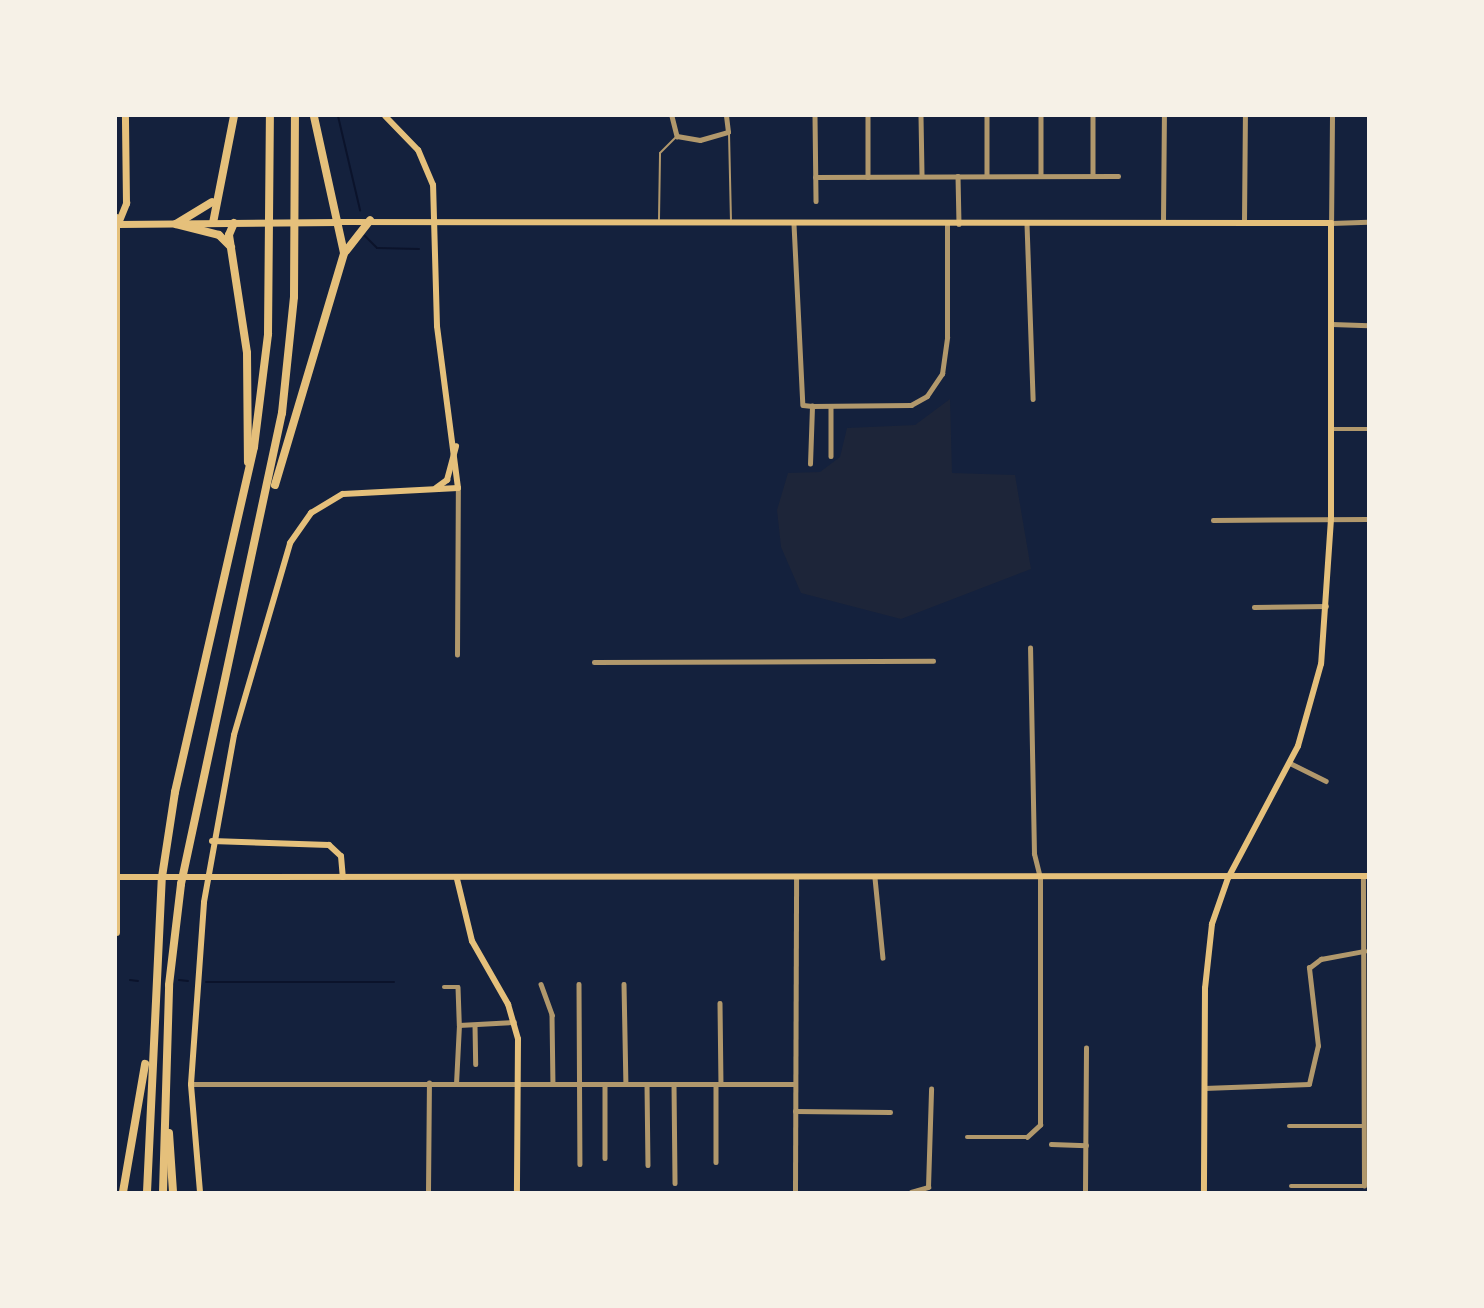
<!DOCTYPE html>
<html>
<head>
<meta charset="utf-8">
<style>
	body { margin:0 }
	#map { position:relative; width:1484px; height:1308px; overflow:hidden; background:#14213d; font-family:Cabin,sans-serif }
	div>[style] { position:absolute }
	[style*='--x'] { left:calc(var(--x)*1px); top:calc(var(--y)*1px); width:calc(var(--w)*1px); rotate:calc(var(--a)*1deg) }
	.green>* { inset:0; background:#1d2539 }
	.stream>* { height:2px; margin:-1px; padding:0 1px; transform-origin:1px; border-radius:1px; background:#0b132b }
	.service>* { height:2px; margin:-1px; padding:0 1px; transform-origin:1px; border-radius:1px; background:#b1986c }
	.minor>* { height:4.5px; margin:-2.25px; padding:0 2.25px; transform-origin:2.25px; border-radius:2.25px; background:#b1986c }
	.tertiary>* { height:5px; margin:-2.5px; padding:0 2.5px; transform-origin:2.5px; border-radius:2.5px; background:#b1986c }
	.secondary>* { height:6px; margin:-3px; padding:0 3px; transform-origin:3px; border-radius:3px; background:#e5c07b }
	.primary>* { height:7px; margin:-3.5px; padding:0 3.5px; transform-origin:3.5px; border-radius:3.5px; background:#e5c07b }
	.motorway>* { height:8px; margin:-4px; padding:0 4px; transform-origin:4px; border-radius:4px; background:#e5c07b }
	span { translate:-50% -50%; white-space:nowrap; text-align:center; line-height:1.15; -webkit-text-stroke:6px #f6f1e7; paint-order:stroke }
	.frame { position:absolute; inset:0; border:117px solid #f6f1e7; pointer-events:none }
</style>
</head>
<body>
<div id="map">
	<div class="green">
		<div style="clip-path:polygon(950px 399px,952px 473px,1015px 475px,1031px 569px,901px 619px,801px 593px,781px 547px,777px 510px,788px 473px,820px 472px,840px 457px,847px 428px,915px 425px)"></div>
	</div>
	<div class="stream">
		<div style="--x:338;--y:116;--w:97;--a:76.8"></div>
		<div style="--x:365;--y:236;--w:17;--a:45"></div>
		<div style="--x:377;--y:248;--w:42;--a:1.4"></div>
		<div style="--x:130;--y:980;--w:8;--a:7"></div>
		<div style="--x:179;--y:980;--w:9;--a:6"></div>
		<div style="--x:206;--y:982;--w:188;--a:0"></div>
	</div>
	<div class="service">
		<div style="--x:729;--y:133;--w:86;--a:88.7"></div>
		<div style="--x:659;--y:219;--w:66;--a:-89.1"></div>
		<div style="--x:660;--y:153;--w:23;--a:-45"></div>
	</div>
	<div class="minor">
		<div style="--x:672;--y:116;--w:21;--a:76"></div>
		<div style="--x:677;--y:136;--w:23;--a:10"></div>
		<div style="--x:700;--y:140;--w:29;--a:-16"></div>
		<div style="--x:728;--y:132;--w:16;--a:-97"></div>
		<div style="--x:815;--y:116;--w:85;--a:89.3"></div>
		<div style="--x:868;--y:116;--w:61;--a:90"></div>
		<div style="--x:921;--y:116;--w:60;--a:89"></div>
		<div style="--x:987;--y:116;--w:60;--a:90"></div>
		<div style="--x:1041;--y:116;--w:60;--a:90"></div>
		<div style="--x:1093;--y:116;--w:60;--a:90"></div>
		<div style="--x:958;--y:176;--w:48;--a:88.8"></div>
		<div style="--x:815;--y:177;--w:303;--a:-0.2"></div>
		<div style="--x:1163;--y:222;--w:106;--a:-89.5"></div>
		<div style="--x:1244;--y:222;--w:106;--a:-89.5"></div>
		<div style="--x:794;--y:224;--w:181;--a:87.2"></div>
		<div style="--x:803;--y:405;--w:9;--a:6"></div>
		<div style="--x:812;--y:406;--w:99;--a:-0.6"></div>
		<div style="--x:911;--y:405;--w:18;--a:-29"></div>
		<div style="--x:927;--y:396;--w:27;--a:-56"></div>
		<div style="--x:942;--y:374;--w:37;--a:-82"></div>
		<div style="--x:947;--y:337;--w:113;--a:-90"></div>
		<div style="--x:1027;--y:224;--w:175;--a:88"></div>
		<div style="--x:1332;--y:324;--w:36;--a:2"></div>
		<div style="--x:831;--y:406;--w:50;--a:90"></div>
		<div style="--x:1333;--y:429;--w:35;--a:0"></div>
		<div style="--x:810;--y:464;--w:58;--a:-88"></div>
		<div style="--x:1213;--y:520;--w:155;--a:-0.4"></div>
		<div style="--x:1254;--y:607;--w:72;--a:-0.8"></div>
		<div style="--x:457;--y:655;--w:167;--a:-89.7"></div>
		<div style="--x:594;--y:662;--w:339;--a:-0.2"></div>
		<div style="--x:1290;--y:763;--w:40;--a:26.6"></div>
		<div style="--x:875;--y:878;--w:80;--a:84.3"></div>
		<div style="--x:541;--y:984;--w:33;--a:70"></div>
		<div style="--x:552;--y:1015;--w:69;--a:89.2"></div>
		<div style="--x:579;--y:984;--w:180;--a:89.7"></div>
		<div style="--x:624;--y:984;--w:100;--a:88.9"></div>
		<div style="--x:444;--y:987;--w:14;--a:0"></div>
		<div style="--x:458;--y:987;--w:38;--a:88"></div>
		<div style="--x:720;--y:1003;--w:81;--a:89.3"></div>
		<div style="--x:475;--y:1025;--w:39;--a:89"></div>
		<div style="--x:456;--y:1084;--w:59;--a:-87.1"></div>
		<div style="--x:459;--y:1025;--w:55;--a:-3.1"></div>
		<div style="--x:605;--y:1084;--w:74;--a:90"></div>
		<div style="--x:647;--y:1084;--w:81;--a:89.3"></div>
		<div style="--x:674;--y:1084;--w:99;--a:89.4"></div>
		<div style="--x:716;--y:1084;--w:78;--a:90"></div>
		<div style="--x:1204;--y:1088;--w:105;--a:-2.2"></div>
		<div style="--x:1309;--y:1084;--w:39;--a:-77"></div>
		<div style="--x:1318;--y:1046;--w:79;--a:-96.6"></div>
		<div style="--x:1309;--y:968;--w:15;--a:-37"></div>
		<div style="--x:1321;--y:959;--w:44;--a:-10.5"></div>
		<div style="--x:795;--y:1111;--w:95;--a:0.6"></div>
		<div style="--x:1289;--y:1126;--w:75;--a:0"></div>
		<div style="--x:967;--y:1137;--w:60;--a:0"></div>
		<div style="--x:1027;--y:1137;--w:18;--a:-43"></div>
		<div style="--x:1040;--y:1125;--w:247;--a:-90"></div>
		<div style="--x:1040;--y:878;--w:25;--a:-104"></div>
		<div style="--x:1034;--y:854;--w:206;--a:-91.1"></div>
		<div style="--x:1051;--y:1144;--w:35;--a:2"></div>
		<div style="--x:1291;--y:1186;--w:73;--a:0"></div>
		<div style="--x:1364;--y:1186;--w:310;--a:-90.2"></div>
		<div style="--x:428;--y:1192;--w:109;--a:-89.5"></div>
		<div style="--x:911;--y:1192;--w:18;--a:-16"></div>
		<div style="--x:928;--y:1187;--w:98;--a:-88.2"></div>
		<div style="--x:1085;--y:1192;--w:144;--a:-89.6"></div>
	</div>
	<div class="tertiary">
		<div style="--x:1332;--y:116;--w:107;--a:90.5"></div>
		<div style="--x:1331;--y:223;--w:37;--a:-2"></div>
		<div style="--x:191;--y:1084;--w:604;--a:0"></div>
		<div style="--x:795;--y:1192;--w:315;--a:-89.8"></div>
	</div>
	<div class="secondary">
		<div style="--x:338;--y:222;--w:993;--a:0.06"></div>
		<div style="--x:1331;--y:223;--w:296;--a:90"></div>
		<div style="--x:1331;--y:519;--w:145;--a:93.9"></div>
		<div style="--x:1321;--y:664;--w:85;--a:105.7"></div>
		<div style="--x:1298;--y:746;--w:149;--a:117.9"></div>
		<div style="--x:1228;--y:878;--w:49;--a:109.2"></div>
		<div style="--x:1212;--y:924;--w:64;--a:96.2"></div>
		<div style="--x:1205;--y:988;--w:204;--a:90.3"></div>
		<div style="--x:436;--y:488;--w:14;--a:-36"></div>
		<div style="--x:447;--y:480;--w:35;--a:-75"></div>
		<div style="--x:212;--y:841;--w:117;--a:2"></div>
		<div style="--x:329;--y:845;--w:16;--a:43"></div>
		<div style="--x:341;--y:856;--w:21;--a:85"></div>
		<div style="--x:116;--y:877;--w:1252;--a:-0.05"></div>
		<div style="--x:457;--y:879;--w:64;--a:76.4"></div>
		<div style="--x:472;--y:941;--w:73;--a:60.3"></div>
		<div style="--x:508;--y:1004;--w:36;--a:74"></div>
		<div style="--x:518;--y:1039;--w:153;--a:90.4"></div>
		<div style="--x:200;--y:1192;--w:108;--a:-94.8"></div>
		<div style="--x:191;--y:1084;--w:182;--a:-85.9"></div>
		<div style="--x:204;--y:902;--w:170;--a:-79.8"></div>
		<div style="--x:234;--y:735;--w:200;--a:-73.7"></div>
		<div style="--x:290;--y:543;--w:37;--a:-55"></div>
		<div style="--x:311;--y:513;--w:37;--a:-31"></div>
		<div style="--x:343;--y:494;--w:115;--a:-3"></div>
		<div style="--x:458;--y:488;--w:163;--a:-97.4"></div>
		<div style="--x:437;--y:326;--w:141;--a:-91.6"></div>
		<div style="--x:433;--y:185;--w:38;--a:-113"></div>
		<div style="--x:418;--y:150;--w:47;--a:-134.1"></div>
	</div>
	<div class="primary">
		<div style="--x:116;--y:217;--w:715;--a:90"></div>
		<div style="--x:118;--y:223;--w:22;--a:-68"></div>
		<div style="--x:126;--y:203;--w:87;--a:-90.7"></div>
		<div style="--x:118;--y:224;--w:220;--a:-0.5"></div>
	</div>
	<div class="motorway">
		<div style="--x:213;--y:223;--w:109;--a:-78.9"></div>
		<div style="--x:234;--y:223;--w:13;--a:113"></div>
		<div style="--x:229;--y:235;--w:119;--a:81.3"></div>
		<div style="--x:247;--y:353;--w:109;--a:89.5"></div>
		<div style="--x:176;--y:224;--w:44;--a:14.3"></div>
		<div style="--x:219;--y:235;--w:17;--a:45"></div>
		<div style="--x:176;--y:224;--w:42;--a:-31.4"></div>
		<div style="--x:346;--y:251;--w:39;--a:-52"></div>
		<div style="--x:275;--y:485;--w:242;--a:-73.4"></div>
		<div style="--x:344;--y:253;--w:140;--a:-102.4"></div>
		<div style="--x:169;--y:1133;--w:59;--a:86.1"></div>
		<div style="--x:123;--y:1192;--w:130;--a:-80.2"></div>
		<div style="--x:147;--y:1192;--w:315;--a:-87.3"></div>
		<div style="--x:162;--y:877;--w:86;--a:-81.3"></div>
		<div style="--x:175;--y:792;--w:354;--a:-77.1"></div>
		<div style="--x:254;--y:447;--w:114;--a:-82.9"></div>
		<div style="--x:268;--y:334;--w:218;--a:-89.5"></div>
		<div style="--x:163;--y:1192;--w:207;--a:-88.3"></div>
		<div style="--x:169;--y:985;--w:102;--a:-83.2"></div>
		<div style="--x:181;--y:884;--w:482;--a:-77.9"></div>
		<div style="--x:282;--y:413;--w:117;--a:-84.1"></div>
		<div style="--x:294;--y:297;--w:181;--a:-89.7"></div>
	</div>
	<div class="frame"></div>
</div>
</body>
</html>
